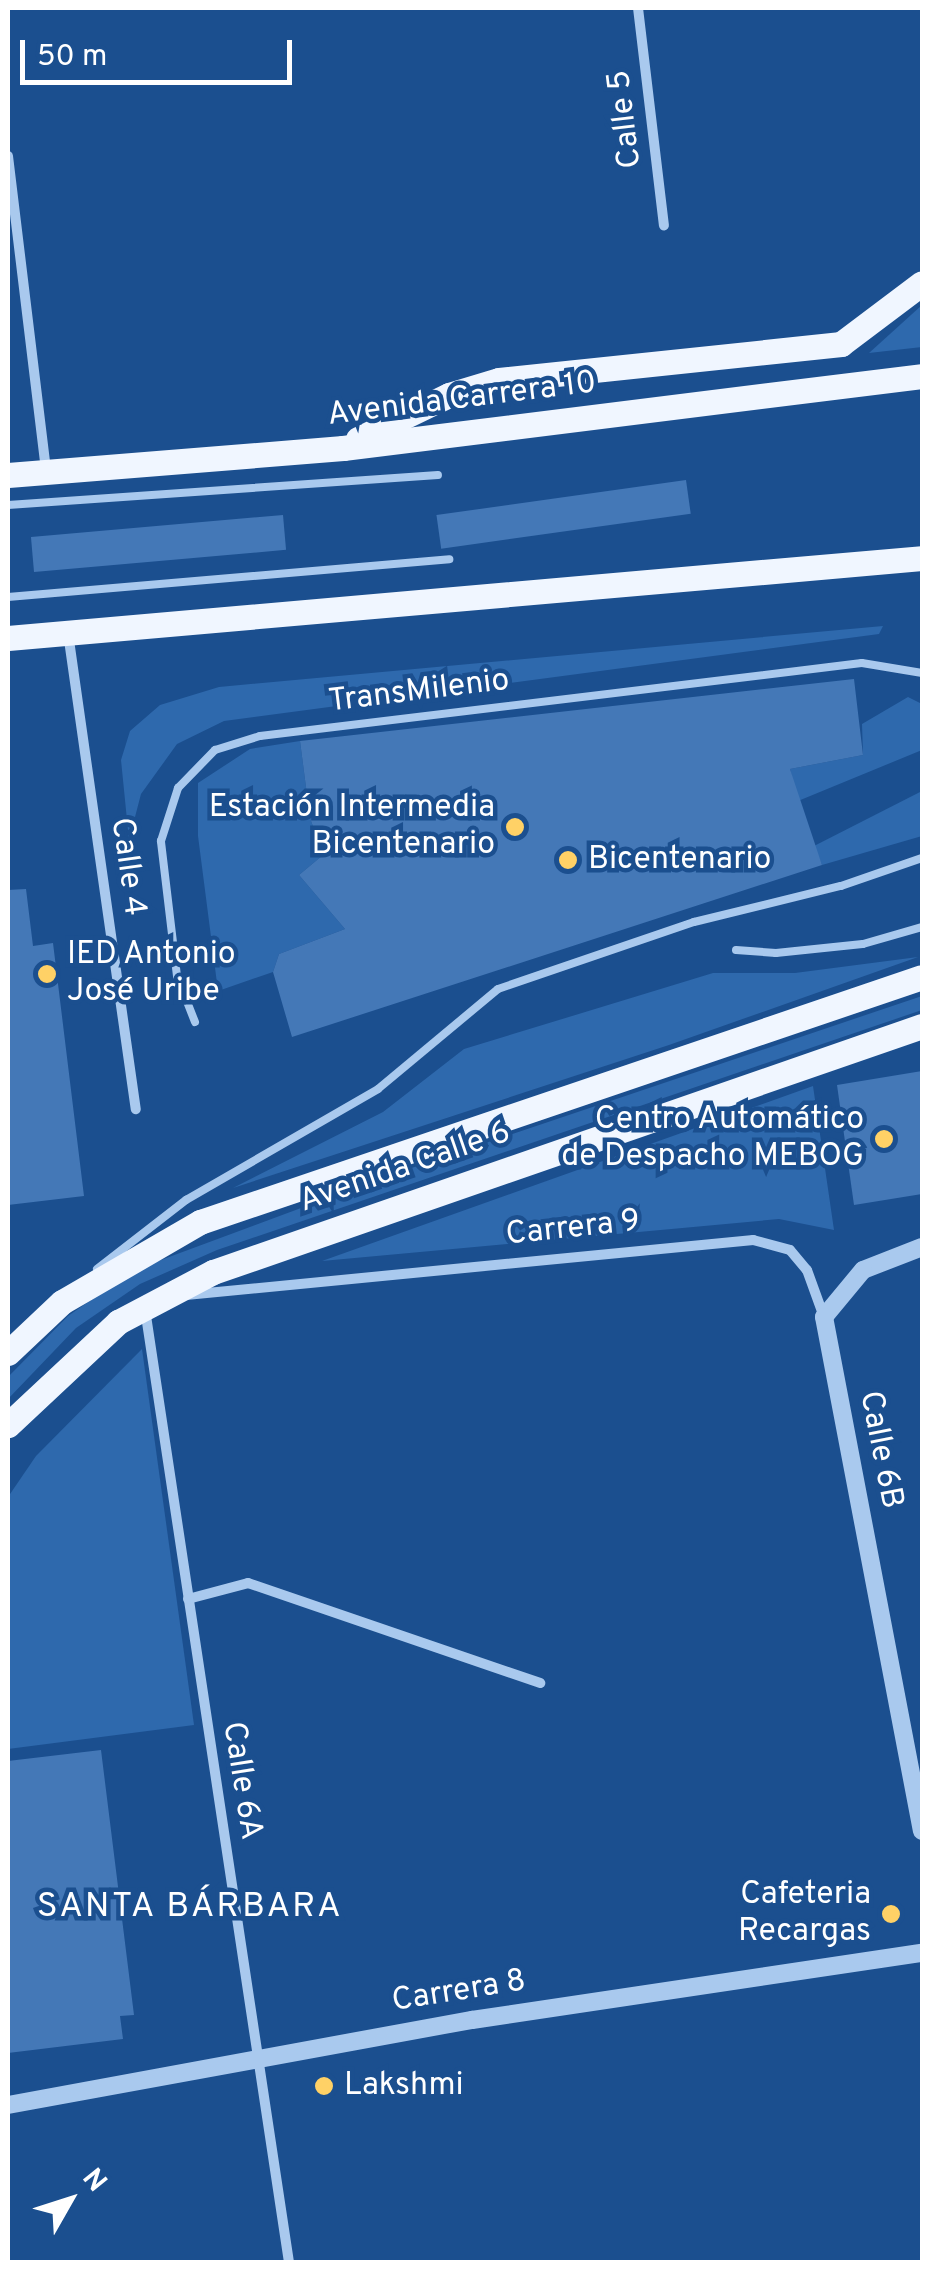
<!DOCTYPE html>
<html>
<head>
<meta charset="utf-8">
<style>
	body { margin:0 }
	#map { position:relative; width:930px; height:2270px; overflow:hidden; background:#1b4f8f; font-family:Overpass,sans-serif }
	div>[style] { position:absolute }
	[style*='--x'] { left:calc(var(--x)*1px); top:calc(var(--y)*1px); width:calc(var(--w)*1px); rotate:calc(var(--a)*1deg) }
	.green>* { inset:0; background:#2e69ad }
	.building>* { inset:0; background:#4478b7; transform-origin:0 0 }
	.service>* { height:8px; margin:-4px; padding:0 4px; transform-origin:4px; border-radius:4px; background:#a9c9ee }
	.minor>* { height:10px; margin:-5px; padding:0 5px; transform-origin:5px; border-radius:5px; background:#a9c9ee }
	.tertiary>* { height:18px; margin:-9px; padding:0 9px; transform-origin:9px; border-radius:9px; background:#a9c9ee }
	.primary>* { height:25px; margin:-12.5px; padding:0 12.5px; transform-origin:12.5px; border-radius:12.5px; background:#f0f6ff }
	.dots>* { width:28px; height:28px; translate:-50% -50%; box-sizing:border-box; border:5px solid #1b4f8f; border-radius:50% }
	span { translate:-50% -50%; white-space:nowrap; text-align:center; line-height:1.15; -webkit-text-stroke:9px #1b4f8f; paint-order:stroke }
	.street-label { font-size:32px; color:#fff }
	.poi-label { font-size:32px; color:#fff }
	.right { translate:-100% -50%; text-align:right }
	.left { translate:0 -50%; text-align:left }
	.neighbourhood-label { font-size:35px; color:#fff; letter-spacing:2.5px }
	.frame { position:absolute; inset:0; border:10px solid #fff; pointer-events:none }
	.north { position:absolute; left:20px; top:2150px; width:100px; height:100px; -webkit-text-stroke:8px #1b4f8f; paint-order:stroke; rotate:51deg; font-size:28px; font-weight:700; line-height:40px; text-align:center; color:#fff }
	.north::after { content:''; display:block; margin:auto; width:35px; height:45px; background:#fff; clip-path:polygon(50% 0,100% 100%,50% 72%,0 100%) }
	.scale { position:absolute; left:20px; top:40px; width:272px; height:45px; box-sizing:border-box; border:5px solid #fff; border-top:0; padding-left:12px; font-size:30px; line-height:35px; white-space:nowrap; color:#fff; -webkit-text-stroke:8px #1b4f8f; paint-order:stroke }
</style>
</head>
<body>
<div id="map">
	<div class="green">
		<div style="clip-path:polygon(922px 305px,922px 347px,869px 353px)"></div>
		<div style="clip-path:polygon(883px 626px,879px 634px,224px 721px,177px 744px,141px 794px,129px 840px,121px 760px,130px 731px,160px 705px,219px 687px)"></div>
		<div style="clip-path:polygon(908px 697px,922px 704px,922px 750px,798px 801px,790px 769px,863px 755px,862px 724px)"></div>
		<div style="clip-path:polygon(300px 741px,310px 818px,323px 855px,299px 875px,345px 929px,279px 954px,273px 972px,218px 991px,198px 836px,198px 783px,250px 749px)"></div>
		<div style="clip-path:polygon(922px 791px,922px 836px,822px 865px,814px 846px)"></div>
		<div style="clip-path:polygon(918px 957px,669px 1045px,233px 1188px,383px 1112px,464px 1049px,713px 973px,795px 973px)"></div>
		<div style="clip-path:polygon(922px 996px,922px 1010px,217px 1250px,140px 1284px,76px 1328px,8px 1399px,8px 1377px,68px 1316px,134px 1270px,379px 1179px)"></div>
		<div style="clip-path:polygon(813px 1086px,834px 1230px,779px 1219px,322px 1261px)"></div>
		<div style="clip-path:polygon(142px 1349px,194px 1725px,8px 1749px,8px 1497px,36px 1456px)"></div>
	</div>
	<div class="building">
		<div style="left:686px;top:480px;width:34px;height:252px;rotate:82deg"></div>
		<div style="left:283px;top:515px;width:35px;height:253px;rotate:85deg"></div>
		<div style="clip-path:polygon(854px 679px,863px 755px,790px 769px,822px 865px,292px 1037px,273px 972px,279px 954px,345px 929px,299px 875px,323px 855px,310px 818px,300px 741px)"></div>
		<div style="clip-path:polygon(26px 889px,33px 946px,53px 943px,84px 1196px,8px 1205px,8px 890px)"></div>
		<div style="clip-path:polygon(922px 1071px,922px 1194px,854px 1205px,837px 1085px)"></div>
		<div style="clip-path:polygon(101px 1750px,134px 2015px,120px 2016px,123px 2039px,8px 2053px,8px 1761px)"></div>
	</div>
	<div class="service">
		<div style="--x:8;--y:505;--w:431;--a:-4"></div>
		<div style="--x:8;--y:597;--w:443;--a:-4.9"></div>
		<div style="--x:736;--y:950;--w:40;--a:4.3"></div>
		<div style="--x:776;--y:953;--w:87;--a:-5.9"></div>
		<div style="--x:863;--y:944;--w:61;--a:-16.1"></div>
		<div style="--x:195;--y:1022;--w:49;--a:-111.4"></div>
		<div style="--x:177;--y:976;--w:136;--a:-96.8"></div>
		<div style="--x:161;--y:841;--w:56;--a:-72.2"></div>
		<div style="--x:178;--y:788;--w:53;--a:-45.8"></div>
		<div style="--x:215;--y:750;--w:47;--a:-17.3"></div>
		<div style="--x:260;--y:736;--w:606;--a:-6.91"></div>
		<div style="--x:862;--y:663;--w:61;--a:9.5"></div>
		<div style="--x:97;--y:1269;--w:113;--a:-37.8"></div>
		<div style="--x:186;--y:1200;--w:222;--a:-30"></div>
		<div style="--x:378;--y:1089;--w:156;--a:-39.8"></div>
		<div style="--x:498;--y:989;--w:207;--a:-18.9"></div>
		<div style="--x:694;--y:922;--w:151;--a:-13.8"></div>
		<div style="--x:841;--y:886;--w:86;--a:-19.1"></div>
	</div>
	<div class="minor">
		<div style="--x:638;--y:8;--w:219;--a:83.2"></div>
		<div style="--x:8;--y:156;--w:318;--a:83.1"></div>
		<div style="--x:68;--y:633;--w:481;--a:81.9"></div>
		<div style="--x:186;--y:1295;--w:570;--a:-5.54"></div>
		<div style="--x:753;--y:1240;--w:38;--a:15"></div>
		<div style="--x:790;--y:1250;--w:26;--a:50"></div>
		<div style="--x:807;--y:1270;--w:50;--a:70.1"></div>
		<div style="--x:145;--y:1309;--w:964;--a:81.41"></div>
		<div style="--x:188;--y:1599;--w:62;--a:-14.9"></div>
		<div style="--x:248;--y:1583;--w:309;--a:18.9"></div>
	</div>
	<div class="tertiary">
		<div style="--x:922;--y:1247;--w:63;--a:158.7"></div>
		<div style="--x:863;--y:1270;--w:61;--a:129.7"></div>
		<div style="--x:824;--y:1317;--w:523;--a:79.21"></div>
		<div style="--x:8;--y:2105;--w:472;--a:-10.4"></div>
		<div style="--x:472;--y:2020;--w:455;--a:-8.5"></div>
	</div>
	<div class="primary">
		<div style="--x:358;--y:439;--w:101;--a:-25.8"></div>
		<div style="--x:449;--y:395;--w:52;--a:-16.7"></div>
		<div style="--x:499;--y:380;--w:344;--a:-6"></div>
		<div style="--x:841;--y:344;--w:101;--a:-37"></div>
		<div style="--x:8;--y:475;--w:336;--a:-4.6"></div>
		<div style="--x:343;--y:448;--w:583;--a:-7.09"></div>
		<div style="--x:8;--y:638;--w:917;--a:-5"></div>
		<div style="--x:8;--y:1353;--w:74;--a:-43.4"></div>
		<div style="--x:62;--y:1302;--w:160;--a:-30.1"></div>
		<div style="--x:200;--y:1222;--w:762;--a:-18.74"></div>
		<div style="--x:8;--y:1425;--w:151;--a:-43.1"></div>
		<div style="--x:118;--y:1322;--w:107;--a:-27.8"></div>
		<div style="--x:213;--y:1272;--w:750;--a:-19.14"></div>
	</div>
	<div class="dots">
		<div style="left:515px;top:827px;background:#ffd166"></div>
		<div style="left:568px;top:860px;background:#ffd166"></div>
		<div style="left:47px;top:974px;background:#ffd166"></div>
		<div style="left:884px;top:1139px;background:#ffd166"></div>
		<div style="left:891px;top:1914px;background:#ffd166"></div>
		<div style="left:324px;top:2086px;background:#ffd166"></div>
	</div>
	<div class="street-label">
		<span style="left:626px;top:119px;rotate:-97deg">Calle 5</span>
		<span style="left:462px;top:400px;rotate:-7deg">Avenida Carrera 10</span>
		<span style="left:419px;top:692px;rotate:-7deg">TransMilenio</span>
		<span style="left:127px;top:867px;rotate:82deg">Calle 4</span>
		<span style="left:405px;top:1168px;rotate:-19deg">Avenida Calle 6</span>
		<span style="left:573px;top:1229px;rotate:-6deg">Carrera 9</span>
		<span style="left:880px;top:1450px;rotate:79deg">Calle 6B</span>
		<span style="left:241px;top:1781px;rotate:81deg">Calle 6A</span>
		<span style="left:459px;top:1992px;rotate:-9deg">Carrera 8</span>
	</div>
	<div class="poi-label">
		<span class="right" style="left:495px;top:827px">Estación Intermedia<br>Bicentenario</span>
		<span class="left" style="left:588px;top:860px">Bicentenario</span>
		<span class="left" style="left:67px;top:974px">IED Antonio<br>José Uribe</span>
		<span class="right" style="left:864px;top:1139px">Centro Automático<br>de Despacho MEBOG</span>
		<span class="right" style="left:871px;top:1914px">Cafeteria<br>Recargas</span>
		<span class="left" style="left:344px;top:2086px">Lakshmi</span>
	</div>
	<div class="neighbourhood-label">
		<span style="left:190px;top:1907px">SANTA BÁRBARA</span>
	</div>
	<div class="frame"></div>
	<div class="north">N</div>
	<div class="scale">50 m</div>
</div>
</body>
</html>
